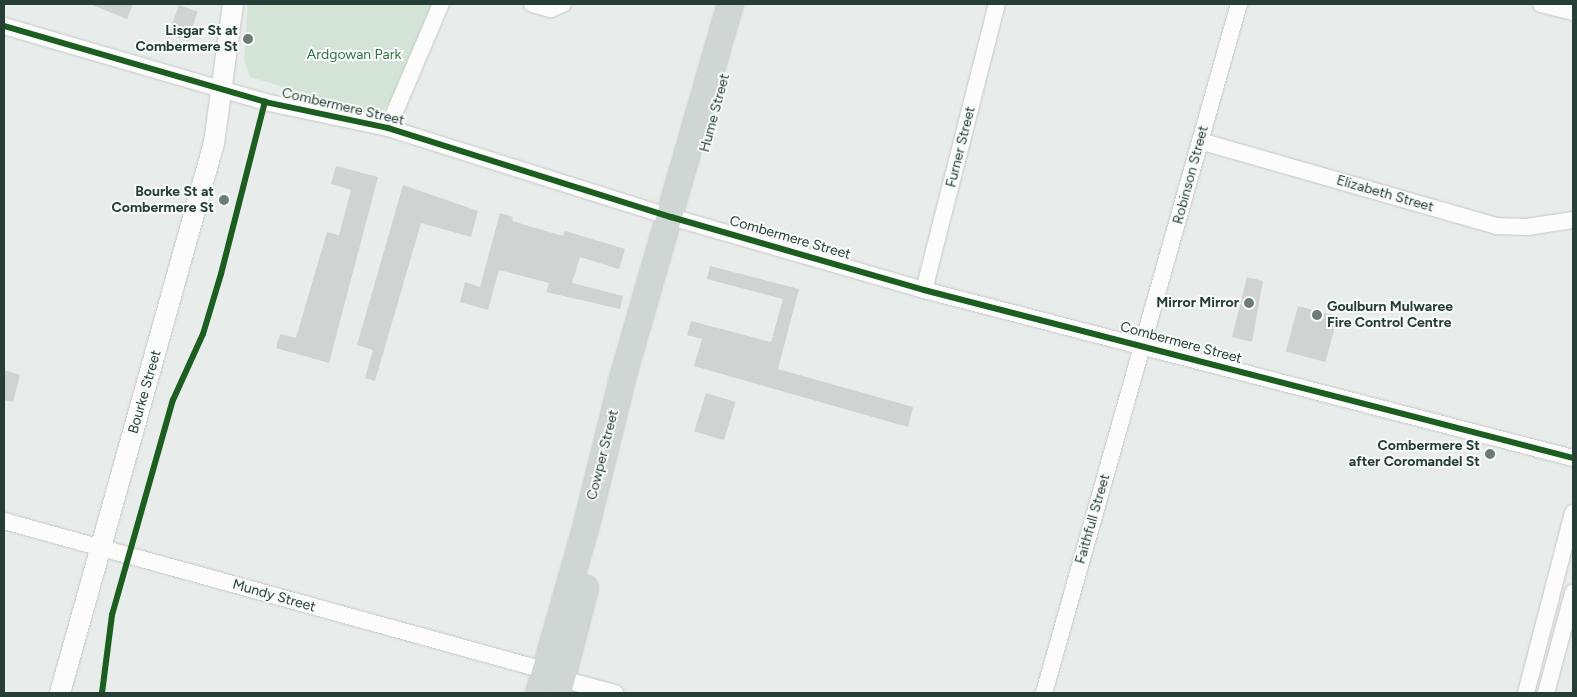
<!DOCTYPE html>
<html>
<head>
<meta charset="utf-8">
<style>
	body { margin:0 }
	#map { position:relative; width:1577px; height:697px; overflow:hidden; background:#e8ecea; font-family:Figtree,sans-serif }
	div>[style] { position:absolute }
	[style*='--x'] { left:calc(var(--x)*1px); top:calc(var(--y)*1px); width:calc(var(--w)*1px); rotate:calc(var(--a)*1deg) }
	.green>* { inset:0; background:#d3e4d6 }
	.building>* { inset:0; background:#cfd3d1; transform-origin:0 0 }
	.roads { filter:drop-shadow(0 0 1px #c5c9c7) drop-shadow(0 0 1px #c5c9c7) }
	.minor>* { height:16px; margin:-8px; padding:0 8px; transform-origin:8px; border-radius:8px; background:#fcfcfc }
	.tertiary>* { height:20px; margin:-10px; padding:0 10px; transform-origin:10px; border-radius:10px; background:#fcfcfc }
	.primary>* { height:25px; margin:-12.5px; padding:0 12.5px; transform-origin:12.5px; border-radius:12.5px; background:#d0d6d4 }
	.cycleway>* { height:6px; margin:-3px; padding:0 3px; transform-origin:3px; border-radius:3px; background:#1b5e20 }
	.dots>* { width:14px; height:14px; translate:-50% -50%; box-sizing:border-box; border:2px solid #f7faf8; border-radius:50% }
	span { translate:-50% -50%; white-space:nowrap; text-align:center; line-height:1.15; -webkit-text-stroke:4px #f7faf8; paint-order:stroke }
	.poi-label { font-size:14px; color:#263f36; font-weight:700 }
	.right { translate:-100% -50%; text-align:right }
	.left { translate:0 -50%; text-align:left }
	.park-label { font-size:14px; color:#327446 }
	.street-label { font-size:14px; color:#263f36 }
	.frame { position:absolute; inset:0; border:5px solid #263f36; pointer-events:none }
</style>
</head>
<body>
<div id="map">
	<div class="green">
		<div style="clip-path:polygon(248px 4px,434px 4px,390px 102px,383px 110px,373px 113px,250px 77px,244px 60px)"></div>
	</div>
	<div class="building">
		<div style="clip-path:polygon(90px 4px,133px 4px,127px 19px)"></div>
		<div style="left:179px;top:5px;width:20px;height:31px;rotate:20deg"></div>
		<div style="clip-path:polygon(336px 166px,378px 177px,329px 363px,276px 348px,280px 334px,296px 338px,327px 232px,339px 235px,351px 190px,331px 184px)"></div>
		<div style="clip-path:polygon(403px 185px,478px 211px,471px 237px,421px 223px,375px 381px,365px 378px,373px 350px,357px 345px)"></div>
		<div style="clip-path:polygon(500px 213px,513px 217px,512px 221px,563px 236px,565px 231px,625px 249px,619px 269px,580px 257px,572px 283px,623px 296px,620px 309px,546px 292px,549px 283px,499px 270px,488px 310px,460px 302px,465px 282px,480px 287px)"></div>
		<div style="clip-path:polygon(710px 266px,799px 289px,778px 369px,913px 407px,908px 427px,694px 366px,702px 339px,687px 335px,691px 321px,771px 342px,783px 299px,707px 279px)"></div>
		<div style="clip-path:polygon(1247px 277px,1263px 281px,1252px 342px,1232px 337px)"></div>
		<div style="left:1298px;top:306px;width:41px;height:47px;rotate:15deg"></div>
		<div style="clip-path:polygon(4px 370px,20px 375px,13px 402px,4px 400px)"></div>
		<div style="left:706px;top:393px;width:31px;height:40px;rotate:17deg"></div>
	</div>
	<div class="roads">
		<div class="minor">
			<div style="--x:532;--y:4;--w:20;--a:15"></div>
			<div style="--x:551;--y:9;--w:13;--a:-23"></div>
			<div style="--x:1541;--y:4;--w:33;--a:14"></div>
			<div style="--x:4;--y:26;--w:272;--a:16.2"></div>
			<div style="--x:265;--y:102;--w:126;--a:11.9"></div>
			<div style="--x:388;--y:128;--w:297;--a:17.5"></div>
			<div style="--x:671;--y:217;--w:263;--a:16.1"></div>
			<div style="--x:924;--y:290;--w:670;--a:14.51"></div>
			<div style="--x:388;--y:128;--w:135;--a:-66.9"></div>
			<div style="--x:1200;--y:141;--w:308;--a:16"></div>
			<div style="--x:1496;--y:226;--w:31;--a:2"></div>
			<div style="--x:1527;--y:227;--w:47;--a:-8.7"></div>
			<div style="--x:924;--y:290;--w:295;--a:-75.7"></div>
			<div style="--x:4;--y:521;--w:560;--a:15.43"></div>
			<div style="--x:562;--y:679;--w:55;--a:14.8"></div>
			<div style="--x:1044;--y:693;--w:716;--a:-74.2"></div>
			<div style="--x:1526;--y:693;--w:186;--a:-75.4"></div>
			<div style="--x:1546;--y:693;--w:104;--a:-74.9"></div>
		</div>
		<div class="tertiary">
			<div style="--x:60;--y:693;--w:571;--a:-74.36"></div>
			<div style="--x:214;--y:143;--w:140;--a:-82.2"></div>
		</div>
		<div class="primary">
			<div style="--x:538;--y:693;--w:167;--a:-74.1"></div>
			<div style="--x:584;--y:532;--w:163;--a:-76.1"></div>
			<div style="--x:623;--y:374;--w:385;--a:-73.9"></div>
			<div style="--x:558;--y:693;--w:109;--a:-75.7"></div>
		</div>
	</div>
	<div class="cycleway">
		<div style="--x:4;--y:26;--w:272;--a:16.2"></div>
		<div style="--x:265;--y:102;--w:126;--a:11.9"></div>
		<div style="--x:388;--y:128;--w:297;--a:17.5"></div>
		<div style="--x:671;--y:217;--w:263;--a:16.1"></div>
		<div style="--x:924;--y:290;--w:670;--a:14.51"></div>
		<div style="--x:102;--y:693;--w:79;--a:-82.7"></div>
		<div style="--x:112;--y:615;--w:223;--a:-74.2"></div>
		<div style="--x:173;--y:400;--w:72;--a:-65.6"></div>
		<div style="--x:203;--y:334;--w:63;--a:-73.3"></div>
		<div style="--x:221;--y:274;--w:178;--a:-75.7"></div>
	</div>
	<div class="dots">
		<div style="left:248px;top:39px;background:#6a7c75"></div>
		<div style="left:224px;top:200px;background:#6a7c75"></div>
		<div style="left:1249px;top:303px;background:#6a7c75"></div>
		<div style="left:1317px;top:315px;background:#6a7c75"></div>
		<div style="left:1490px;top:454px;background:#6a7c75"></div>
	</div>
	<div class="poi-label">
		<span class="right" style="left:238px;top:39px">Lisgar St at<br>Combermere St</span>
		<span class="right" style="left:214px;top:200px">Bourke St at<br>Combermere St</span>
		<span class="right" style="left:1239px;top:303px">Mirror Mirror</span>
		<span class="left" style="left:1327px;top:315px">Goulburn Mulwaree<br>Fire Control Centre</span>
		<span class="right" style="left:1480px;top:454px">Combermere St<br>after Coromandel St</span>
	</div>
	<div class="park-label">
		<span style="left:354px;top:55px">Ardgowan Park</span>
	</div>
	<div class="street-label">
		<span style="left:343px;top:107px;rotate:13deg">Combermere Street</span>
		<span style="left:715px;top:113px;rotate:-75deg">Hume Street</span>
		<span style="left:961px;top:147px;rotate:-76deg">Furner Street</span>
		<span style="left:1191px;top:175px;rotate:-75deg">Robinson Street</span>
		<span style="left:1385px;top:194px;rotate:16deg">Elizabeth Street</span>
		<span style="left:790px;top:238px;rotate:16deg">Combermere Street</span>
		<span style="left:1181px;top:343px;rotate:15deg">Combermere Street</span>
		<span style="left:145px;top:392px;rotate:-74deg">Bourke Street</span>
		<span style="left:603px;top:455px;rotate:-76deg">Cowper Street</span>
		<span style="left:1093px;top:519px;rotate:-74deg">Faithfull Street</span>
		<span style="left:274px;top:596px;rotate:16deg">Mundy Street</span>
	</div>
	<div class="frame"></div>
</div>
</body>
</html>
